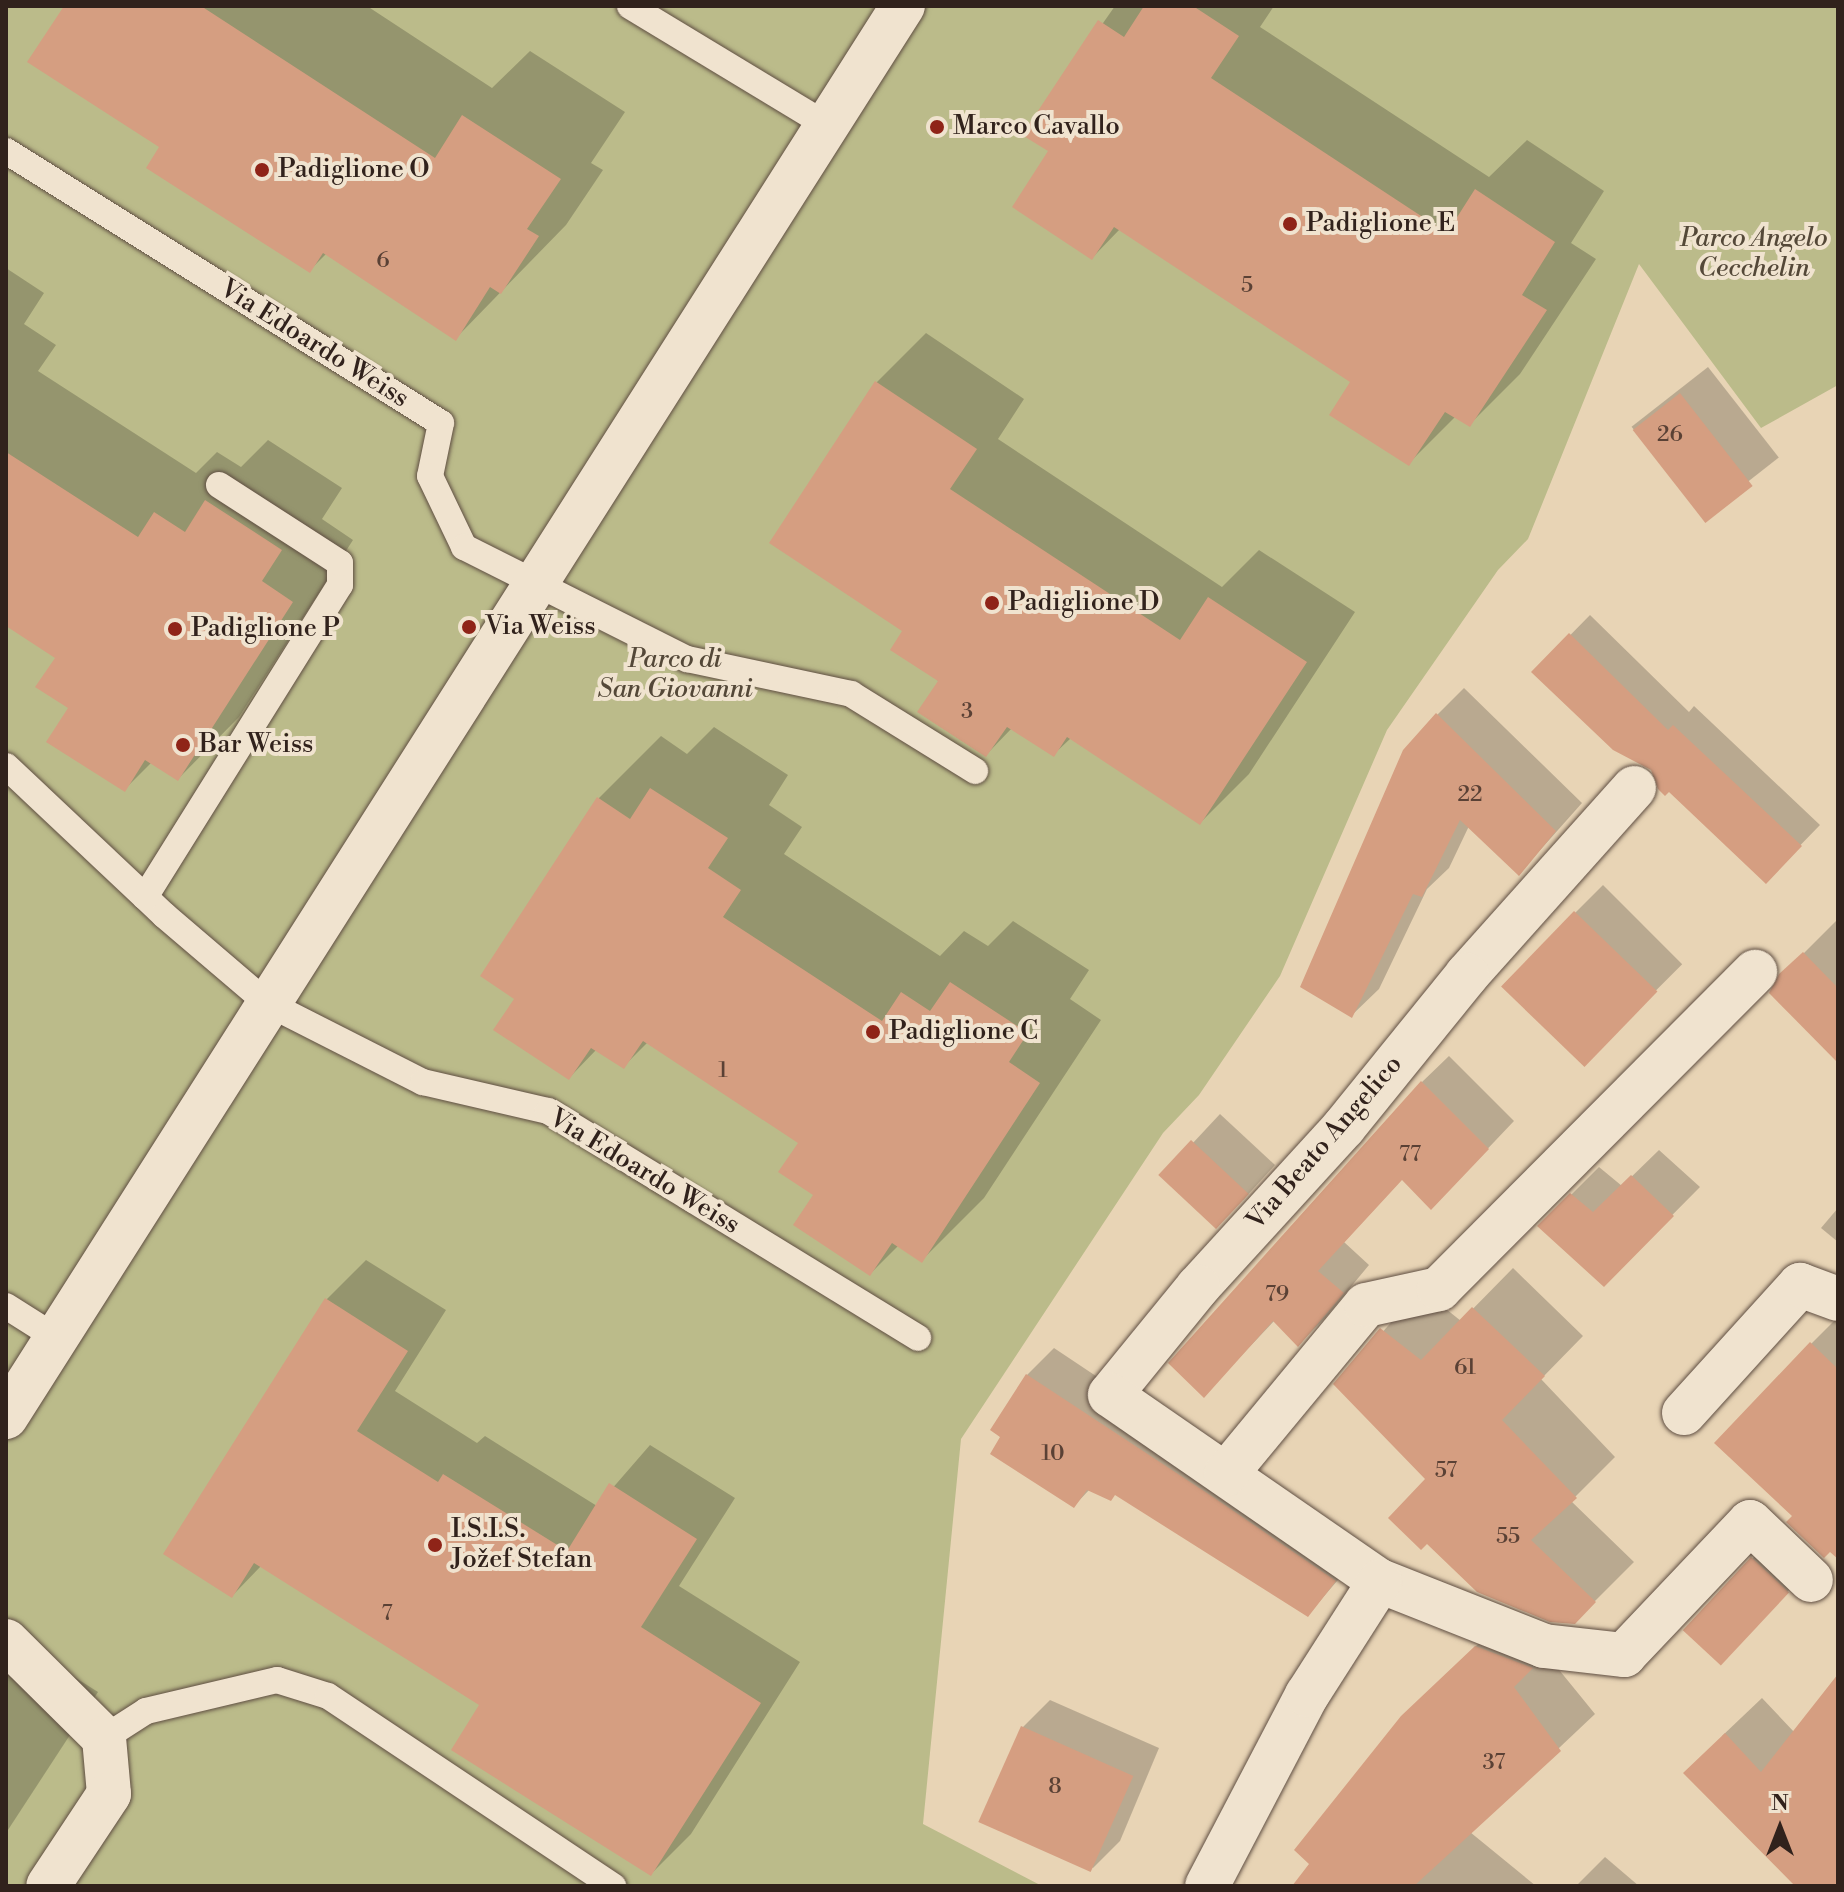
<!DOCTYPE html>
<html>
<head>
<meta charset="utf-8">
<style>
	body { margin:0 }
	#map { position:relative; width:1844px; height:1892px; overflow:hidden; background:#e8d4b5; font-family:"Libre Bodoni",serif }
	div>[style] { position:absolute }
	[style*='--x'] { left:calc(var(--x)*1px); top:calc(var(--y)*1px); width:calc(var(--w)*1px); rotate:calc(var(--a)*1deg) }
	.green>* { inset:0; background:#bbbb8a }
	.shadow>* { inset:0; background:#0003; transform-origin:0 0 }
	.building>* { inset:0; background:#d59e81; transform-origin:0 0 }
	.roads { filter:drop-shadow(0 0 2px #5f4e42) drop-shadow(0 0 2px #5f4e42) }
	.lane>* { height:26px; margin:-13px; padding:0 13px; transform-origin:13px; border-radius:13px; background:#f0e3cf }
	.street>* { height:44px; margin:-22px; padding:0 22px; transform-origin:22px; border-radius:22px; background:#f0e3cf }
	.dots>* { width:22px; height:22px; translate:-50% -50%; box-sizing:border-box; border:4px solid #f0e3cf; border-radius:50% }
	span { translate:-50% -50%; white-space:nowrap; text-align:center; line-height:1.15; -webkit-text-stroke:8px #f0e3cf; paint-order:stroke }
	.number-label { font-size:22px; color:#5a4135 }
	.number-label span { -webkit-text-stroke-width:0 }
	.poi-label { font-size:26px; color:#31221c }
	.left { translate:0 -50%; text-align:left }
	.park-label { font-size:26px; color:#544838; font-style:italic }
	.street-label { font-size:26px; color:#31221c }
	.frame { position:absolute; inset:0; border:8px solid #31221c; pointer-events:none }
	.north { position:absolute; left:1740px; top:1788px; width:80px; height:80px; -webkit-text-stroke:6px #f0e3cf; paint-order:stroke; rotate:0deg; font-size:22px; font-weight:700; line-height:32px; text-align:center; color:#31221c }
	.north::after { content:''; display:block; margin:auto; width:28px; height:36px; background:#31221c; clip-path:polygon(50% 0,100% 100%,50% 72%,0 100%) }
</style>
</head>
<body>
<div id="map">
	<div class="green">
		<div style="clip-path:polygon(6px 6px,1838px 6px,1838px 385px,1761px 428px,1639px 264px,1528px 539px,1498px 570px,1387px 730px,1280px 976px,1199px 1095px,1163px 1133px,961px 1439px,923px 1824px,1042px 1886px,6px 1886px)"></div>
	</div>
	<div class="shadow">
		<div style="clip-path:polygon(65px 6px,367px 6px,492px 88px,530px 51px,625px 112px,591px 163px,603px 170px,566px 225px,456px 338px,327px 253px,309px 271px,162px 147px)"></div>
		<div style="clip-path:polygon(1115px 6px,1274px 6px,1260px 27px,1489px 177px,1527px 140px,1604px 191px,1571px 243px,1596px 259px,1520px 374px,1469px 425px,1456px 416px,1409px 463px,1353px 382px,1120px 229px,1092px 258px,1051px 151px,1025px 134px)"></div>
		<div style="clip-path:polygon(6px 268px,44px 293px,24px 324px,56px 345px,38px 371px,196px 473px,217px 452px,241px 467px,268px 440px,342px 488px,322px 519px,353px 540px,239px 717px,178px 779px,152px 762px,125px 789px,58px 658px,6px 624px)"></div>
		<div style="clip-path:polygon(926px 333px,1024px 399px,998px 439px,1222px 587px,1259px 550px,1355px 612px,1249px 774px,1200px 823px,1071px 738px,1053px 755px,1012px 728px,986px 755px,905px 630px,876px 383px)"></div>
		<div style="left:1708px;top:367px;width:115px;height:97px;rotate:52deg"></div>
		<div style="clip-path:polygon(1590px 615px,1689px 712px,1694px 706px,1820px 825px,1785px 861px,1653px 769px,1534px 672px)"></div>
		<div style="clip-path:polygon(1464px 688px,1582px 803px,1519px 874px,1469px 826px,1449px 868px,1427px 889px,1379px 989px,1351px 1016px,1437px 715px)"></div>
		<div style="clip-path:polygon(714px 727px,788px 775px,769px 805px,802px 827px,784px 854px,940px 956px,964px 931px,988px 946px,1013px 921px,1089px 970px,1070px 999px,1101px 1020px,984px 1198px,922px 1260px,899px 1245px,870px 1274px,815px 1194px,801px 1142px,648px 1042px,624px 1066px,597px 1049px,569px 1078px,517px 998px,599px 798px,661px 736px,687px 754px)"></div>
		<div style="left:1603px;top:885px;width:112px;height:141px;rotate:45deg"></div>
		<div style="clip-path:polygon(1838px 919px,1838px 1046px,1781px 976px)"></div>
		<div style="clip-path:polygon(1449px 1056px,1514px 1121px,1458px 1180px,1403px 1178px,1344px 1242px,1369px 1265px,1325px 1318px,1298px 1345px,1275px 1320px,1204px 1395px,1422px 1082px)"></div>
		<div style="clip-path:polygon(1220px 1114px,1275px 1165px,1243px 1200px,1162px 1176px)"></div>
		<div style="clip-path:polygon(1659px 1150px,1700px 1187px,1604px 1284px,1540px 1226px,1599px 1167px,1622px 1186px)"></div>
		<div style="clip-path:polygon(1838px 1208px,1838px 1242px,1821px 1228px)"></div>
		<div style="clip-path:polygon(366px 1260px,446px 1310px,395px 1391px,477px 1443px,485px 1436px,597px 1506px,650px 1445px,735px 1498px,679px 1586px,800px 1662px,691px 1834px,651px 1874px,482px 1704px,262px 1565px,232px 1596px,326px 1300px)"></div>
		<div style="clip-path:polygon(1513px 1268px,1583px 1336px,1541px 1379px,1615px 1457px,1571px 1501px,1634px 1562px,1574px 1622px,1336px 1384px,1421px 1289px,1461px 1321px)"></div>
		<div style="clip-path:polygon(1838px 1317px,1838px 1541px,1795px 1516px,1811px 1344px)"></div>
		<div style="clip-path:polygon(1054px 1348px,1361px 1553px,1308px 1615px,1116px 1494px,1090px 1489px,1074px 1506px,993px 1430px,1027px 1375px)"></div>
		<div style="clip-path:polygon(1779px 1532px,1814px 1565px,1717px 1662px,1752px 1559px)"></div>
		<div style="clip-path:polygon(1512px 1612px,1595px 1714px,1470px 1832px,1536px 1886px,1294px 1886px,1438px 1682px)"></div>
		<div style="clip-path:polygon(8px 1635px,98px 1692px,6px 1833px,6px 1636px)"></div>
		<div style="clip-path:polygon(1838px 1678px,1838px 1886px,1798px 1886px,1722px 1736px,1762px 1698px,1795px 1733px)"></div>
		<div style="clip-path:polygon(1050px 1700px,1159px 1748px,1120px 1841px,1093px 1868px,984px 1823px,1023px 1727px)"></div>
		<div style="clip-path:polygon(1605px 1857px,1639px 1886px,1576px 1886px)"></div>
	</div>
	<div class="building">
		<div style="clip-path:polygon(64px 6px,201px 6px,435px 158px,462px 115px,561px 179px,527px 229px,539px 236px,501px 294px,490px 287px,456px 341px,323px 253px,310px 273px,146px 168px,159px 147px,27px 62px)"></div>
		<div style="clip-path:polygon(1144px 6px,1193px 6px,1239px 36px,1211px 78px,1447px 233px,1475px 189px,1555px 242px,1522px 295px,1547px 310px,1470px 427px,1445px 412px,1409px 466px,1329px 415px,1350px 382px,1114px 227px,1092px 260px,1012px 207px,1048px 151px,1022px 135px,1098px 20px,1124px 37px)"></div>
		<div style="clip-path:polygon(875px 381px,977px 449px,950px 489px,1180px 640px,1208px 597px,1307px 662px,1200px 825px,1067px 737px,1054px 757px,1007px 727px,986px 757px,917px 712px,938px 681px,890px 650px,902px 631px,769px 543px)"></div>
		<div style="left:1680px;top:393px;width:118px;height:60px;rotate:52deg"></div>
		<div style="clip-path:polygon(6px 452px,138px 537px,154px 512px,185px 532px,205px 500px,282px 550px,262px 581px,293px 602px,178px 781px,145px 760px,125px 792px,46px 742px,68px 708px,35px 687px,55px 658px,6px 626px)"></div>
		<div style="clip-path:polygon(1569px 633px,1668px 730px,1673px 725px,1802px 846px,1766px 884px,1669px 792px,1665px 796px,1658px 789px,1651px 770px,1613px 750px,1531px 672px)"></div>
		<div style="clip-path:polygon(1436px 713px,1556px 831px,1519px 876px,1460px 820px,1422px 897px,1413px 894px,1352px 1018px,1300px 987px,1403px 750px)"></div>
		<div style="clip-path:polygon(650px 788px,728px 838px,708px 868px,741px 890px,723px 917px,882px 1021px,901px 992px,930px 1011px,950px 982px,1028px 1033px,1009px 1062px,1040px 1083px,922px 1263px,892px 1243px,870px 1276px,793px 1225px,813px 1195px,778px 1172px,798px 1143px,643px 1041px,624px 1069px,591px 1048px,569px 1080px,493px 1030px,514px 999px,480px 976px,597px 797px,630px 819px)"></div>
		<div style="left:1574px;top:911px;width:116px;height:105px;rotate:44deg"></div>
		<div style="clip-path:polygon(1803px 952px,1838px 988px,1838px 1063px,1769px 993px,1779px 974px)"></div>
		<div style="clip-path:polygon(1421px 1081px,1489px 1149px,1431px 1210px,1402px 1180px,1318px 1271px,1344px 1293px,1298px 1347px,1273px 1321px,1204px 1398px,1168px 1363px)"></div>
		<div style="left:1191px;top:1140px;width:79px;height:48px;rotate:43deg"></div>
		<div style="clip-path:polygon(1631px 1175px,1674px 1216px,1604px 1287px,1537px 1226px,1570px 1193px,1593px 1212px)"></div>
		<div style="clip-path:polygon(325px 1298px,408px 1351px,357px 1431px,438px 1482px,443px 1474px,567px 1551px,609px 1483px,697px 1539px,641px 1627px,761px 1703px,651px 1876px,451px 1750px,479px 1705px,254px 1563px,232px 1598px,163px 1554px)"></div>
		<div style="clip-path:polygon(1472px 1307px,1545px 1376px,1502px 1420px,1577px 1498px,1531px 1540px,1596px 1602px,1575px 1624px,1550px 1622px,1477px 1592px,1427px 1544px,1421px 1550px,1388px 1518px,1425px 1479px,1333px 1384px,1380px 1328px,1421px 1360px)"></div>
		<div style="clip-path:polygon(1810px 1342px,1838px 1369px,1838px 1559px,1830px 1552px,1824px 1558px,1786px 1522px,1792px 1516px,1714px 1443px)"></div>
		<div style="clip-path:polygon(1026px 1374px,1213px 1497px,1336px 1581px,1308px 1617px,1115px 1495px,1111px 1501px,1087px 1490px,1074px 1508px,990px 1454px,1000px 1437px,990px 1430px)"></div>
		<div style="left:1751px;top:1557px;width:52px;height:100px;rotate:43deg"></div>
		<div style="clip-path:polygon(1475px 1646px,1533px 1668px,1514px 1687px,1561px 1751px,1414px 1886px,1292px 1886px,1309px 1864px,1294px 1850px,1401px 1716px)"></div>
		<div style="clip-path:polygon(1838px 1674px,1838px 1886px,1795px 1886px,1683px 1773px,1725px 1733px,1761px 1772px)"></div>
		<div style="left:1021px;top:1726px;width:123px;height:105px;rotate:24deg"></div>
	</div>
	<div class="roads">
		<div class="lane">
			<div style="--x:630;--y:6;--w:234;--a:31.2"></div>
			<div style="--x:6;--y:151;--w:513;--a:32.02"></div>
			<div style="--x:441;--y:423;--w:54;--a:101.7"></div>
			<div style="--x:430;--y:476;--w:79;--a:64.4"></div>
			<div style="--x:464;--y:547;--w:250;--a:26.7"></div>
			<div style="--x:687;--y:659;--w:168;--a:12"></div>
			<div style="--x:851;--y:694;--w:146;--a:31.8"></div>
			<div style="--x:6;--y:766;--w:217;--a:43.3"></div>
			<div style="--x:164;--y:915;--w:135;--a:40.5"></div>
			<div style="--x:267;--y:1003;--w:175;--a:26.9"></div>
			<div style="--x:423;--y:1082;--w:128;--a:13.1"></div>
			<div style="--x:548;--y:1111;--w:434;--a:31.5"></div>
			<div style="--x:145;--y:897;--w:368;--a:-58"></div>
			<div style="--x:340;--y:585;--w:22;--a:-90"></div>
			<div style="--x:340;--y:563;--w:144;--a:-147.2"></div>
			<div style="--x:6;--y:1306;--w:58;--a:32.3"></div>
			<div style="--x:104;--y:1738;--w:50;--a:-32.7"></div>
			<div style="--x:146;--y:1711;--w:135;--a:-13.3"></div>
			<div style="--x:277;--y:1680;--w:53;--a:17.4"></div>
			<div style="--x:328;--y:1696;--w:343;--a:33.7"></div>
		</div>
		<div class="street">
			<div style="--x:1634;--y:788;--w:251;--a:131.8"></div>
			<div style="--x:1467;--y:975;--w:196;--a:129"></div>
			<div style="--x:1344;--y:1127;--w:217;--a:132.4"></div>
			<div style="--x:1198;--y:1287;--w:139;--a:129.2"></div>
			<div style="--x:1110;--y:1395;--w:328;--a:34.6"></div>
			<div style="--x:1380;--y:1581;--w:176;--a:21.6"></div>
			<div style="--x:1544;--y:1646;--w:81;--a:6.4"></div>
			<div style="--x:1624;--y:1655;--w:183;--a:-46.5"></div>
			<div style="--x:1750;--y:1522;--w:84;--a:43.6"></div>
			<div style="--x:1684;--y:1413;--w:173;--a:-47.8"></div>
			<div style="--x:1800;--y:1285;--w:40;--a:20.2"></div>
			<div style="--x:6;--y:1417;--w:1672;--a:-57.56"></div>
			<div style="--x:1226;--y:1474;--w:219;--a:-50.4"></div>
			<div style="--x:1366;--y:1305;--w:75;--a:-12.4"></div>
			<div style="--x:1439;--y:1289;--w:448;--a:-45.1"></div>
			<div style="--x:6;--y:1641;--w:138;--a:44.7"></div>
			<div style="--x:104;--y:1738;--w:56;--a:84.9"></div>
			<div style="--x:109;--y:1794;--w:110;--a:123.5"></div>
			<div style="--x:1207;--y:1886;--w:216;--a:-62.4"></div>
			<div style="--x:1307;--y:1695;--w:135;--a:-57.4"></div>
		</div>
	</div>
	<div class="dots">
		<div style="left:937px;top:127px;background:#8f2418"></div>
		<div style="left:262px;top:170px;background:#8f2418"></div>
		<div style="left:1290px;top:224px;background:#8f2418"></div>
		<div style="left:992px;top:603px;background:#8f2418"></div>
		<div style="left:469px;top:627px;background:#8f2418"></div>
		<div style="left:175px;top:629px;background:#8f2418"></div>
		<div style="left:183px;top:745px;background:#8f2418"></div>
		<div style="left:873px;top:1032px;background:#8f2418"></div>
		<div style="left:435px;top:1545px;background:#8f2418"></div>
	</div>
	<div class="number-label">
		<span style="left:383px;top:261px">6</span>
		<span style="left:1247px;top:286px">5</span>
		<span style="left:1670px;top:435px">26</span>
		<span style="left:967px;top:712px">3</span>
		<span style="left:1470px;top:795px">22</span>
		<span style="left:723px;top:1071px">1</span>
		<span style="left:1410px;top:1155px">77</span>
		<span style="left:1277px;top:1295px">79</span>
		<span style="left:1465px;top:1368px">61</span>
		<span style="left:1053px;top:1454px">10</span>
		<span style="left:1446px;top:1471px">57</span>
		<span style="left:1508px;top:1537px">55</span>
		<span style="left:387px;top:1614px">7</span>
		<span style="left:1494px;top:1763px">37</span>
		<span style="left:1055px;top:1787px">8</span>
	</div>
	<div class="poi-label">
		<span class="left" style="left:953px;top:127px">Marco Cavallo</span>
		<span class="left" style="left:278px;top:170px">Padiglione O</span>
		<span class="left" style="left:1306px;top:224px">Padiglione E</span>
		<span class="left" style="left:1008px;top:603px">Padiglione D</span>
		<span class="left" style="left:485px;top:627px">Via Weiss</span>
		<span class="left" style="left:191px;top:629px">Padiglione P</span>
		<span class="left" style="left:199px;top:745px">Bar Weiss</span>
		<span class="left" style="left:889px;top:1032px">Padiglione C</span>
		<span class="left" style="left:451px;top:1545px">I.S.I.S.<br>Jožef Stefan</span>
	</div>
	<div class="park-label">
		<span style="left:1754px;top:254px">Parco Angelo<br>Cecchelin</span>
		<span style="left:675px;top:675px">Parco di<br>San Giovanni</span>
	</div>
	<div class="street-label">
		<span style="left:314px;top:344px;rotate:32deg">Via Edoardo Weiss</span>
		<span style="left:1325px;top:1143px;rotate:-49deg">Via Beato Angelico</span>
		<span style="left:644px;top:1172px;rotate:31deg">Via Edoardo Weiss</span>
	</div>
	<div class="frame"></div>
	<div class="north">N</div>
</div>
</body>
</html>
